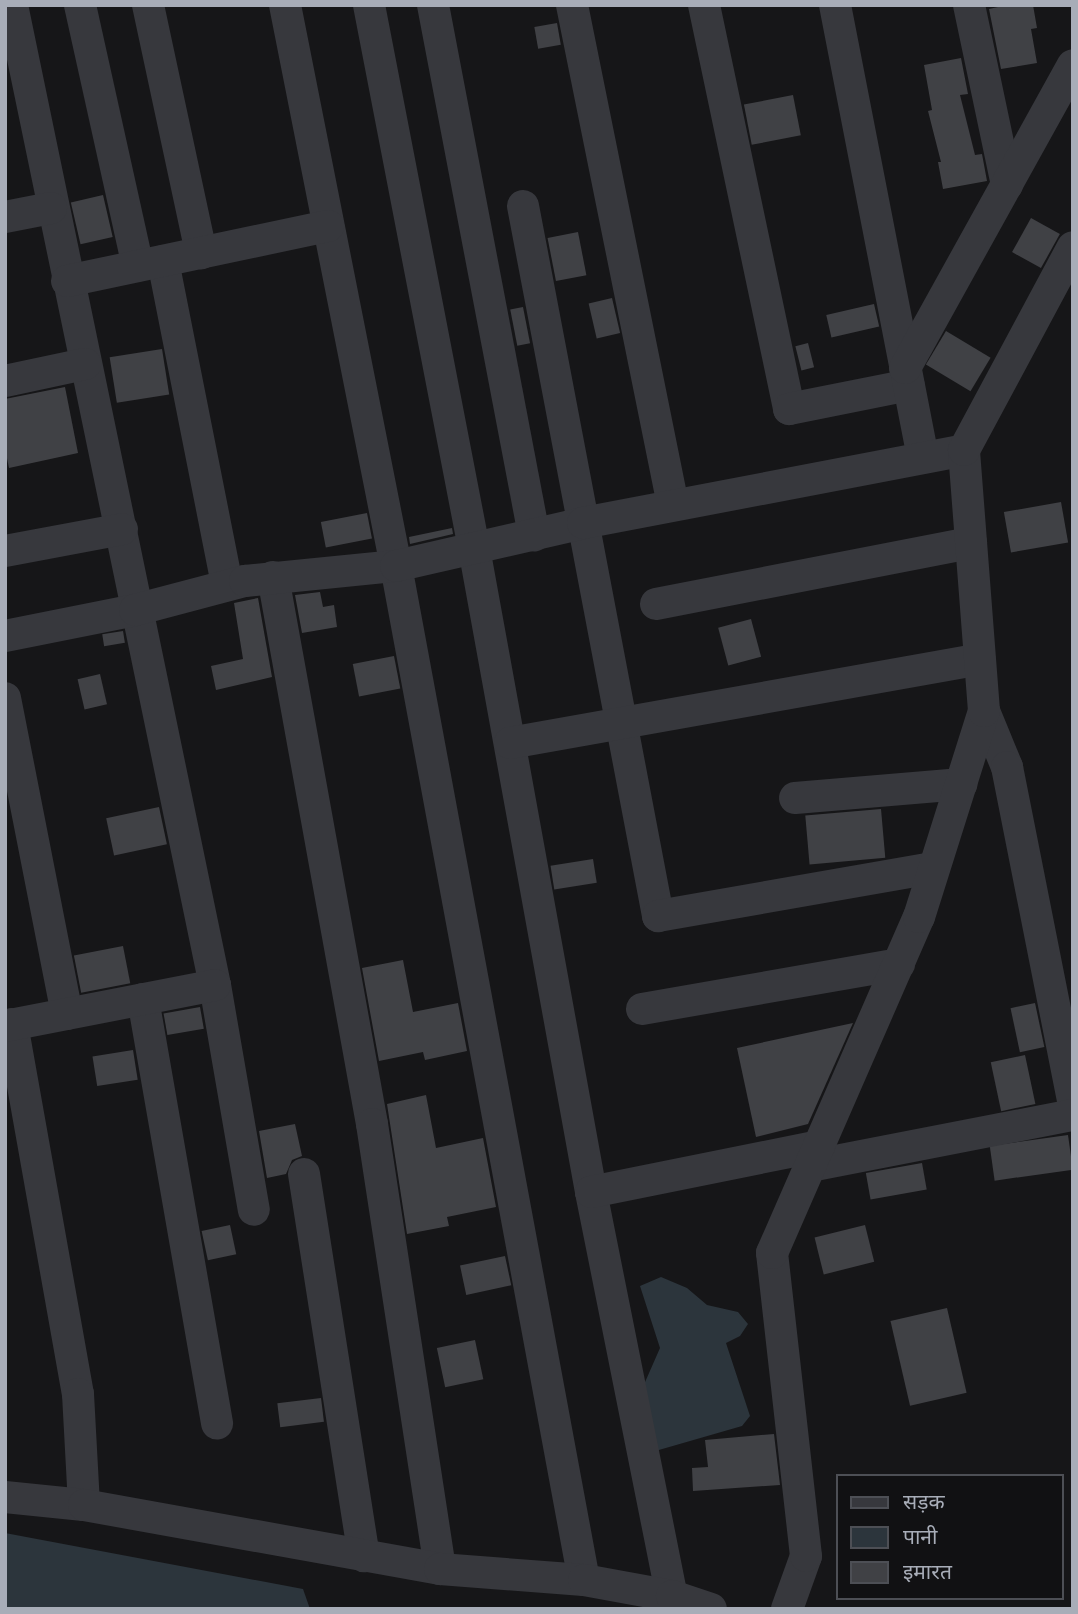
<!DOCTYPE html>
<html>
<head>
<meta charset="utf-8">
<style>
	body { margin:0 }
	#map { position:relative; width:1078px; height:1614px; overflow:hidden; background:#161618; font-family:Commissioner,"Noto Sans Devanagari",sans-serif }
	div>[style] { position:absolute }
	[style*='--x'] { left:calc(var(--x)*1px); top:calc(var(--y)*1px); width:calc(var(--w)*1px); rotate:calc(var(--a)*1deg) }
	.water>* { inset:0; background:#2c353c }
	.building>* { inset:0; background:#404145; transform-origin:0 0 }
	.minor>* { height:32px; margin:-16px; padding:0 16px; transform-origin:16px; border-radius:16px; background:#37383d }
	span { translate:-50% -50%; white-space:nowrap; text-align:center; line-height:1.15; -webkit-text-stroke:7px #111113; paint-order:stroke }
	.frame { position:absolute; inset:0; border:7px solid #a8adb8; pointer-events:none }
	.legend { position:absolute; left:836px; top:1474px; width:228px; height:126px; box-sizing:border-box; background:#111113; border:2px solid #4d4f55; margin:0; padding:9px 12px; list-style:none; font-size:21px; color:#a8adb8 }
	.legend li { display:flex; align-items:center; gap:14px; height:35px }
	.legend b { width:35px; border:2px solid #4d4f55 }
</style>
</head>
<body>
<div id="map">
	<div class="water">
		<div style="clip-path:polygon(661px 1277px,687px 1288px,707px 1305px,738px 1312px,748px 1324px,740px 1336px,726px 1343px,750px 1416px,742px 1426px,645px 1454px,642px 1389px,660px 1348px,640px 1286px)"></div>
		<div style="clip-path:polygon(5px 1533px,303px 1589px,310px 1609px,5px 1609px)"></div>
	</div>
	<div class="building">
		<div style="clip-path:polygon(1007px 5px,1033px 5px,1037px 28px,1031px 29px,1037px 63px,1001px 69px,989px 9px)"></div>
		<div style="left:557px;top:23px;width:22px;height:23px;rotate:80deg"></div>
		<div style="clip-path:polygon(961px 58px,968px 94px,960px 95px,975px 155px,982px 154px,987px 181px,943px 189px,938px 162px,941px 162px,928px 111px,932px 110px,924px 65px)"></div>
		<div style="left:793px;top:95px;width:41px;height:50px;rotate:79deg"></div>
		<div style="left:103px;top:195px;width:43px;height:33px;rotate:77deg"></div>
		<div style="left:1031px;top:218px;width:33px;height:39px;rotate:29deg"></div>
		<div style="left:578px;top:232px;width:44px;height:31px;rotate:79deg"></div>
		<div style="left:612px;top:298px;width:36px;height:24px;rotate:77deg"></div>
		<div style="left:874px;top:304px;width:23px;height:49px;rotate:77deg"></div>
		<div style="left:523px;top:307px;width:37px;height:13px;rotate:79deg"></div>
		<div style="left:946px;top:331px;width:52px;height:39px;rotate:31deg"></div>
		<div style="left:808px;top:343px;width:25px;height:13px;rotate:76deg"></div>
		<div style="left:162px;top:349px;width:46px;height:53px;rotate:81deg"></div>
		<div style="clip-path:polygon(65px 387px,78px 453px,9px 468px,5px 449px,5px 399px)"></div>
		<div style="left:1061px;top:502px;width:41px;height:58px;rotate:80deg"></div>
		<div style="left:367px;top:513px;width:26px;height:47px;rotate:79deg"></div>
		<div style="clip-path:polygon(452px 528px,453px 534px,410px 544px,409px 537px)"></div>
		<div style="clip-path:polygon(320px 592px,323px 607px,334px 605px,337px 627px,302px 633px,295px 595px)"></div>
		<div style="clip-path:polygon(258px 598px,272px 677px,216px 690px,211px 666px,243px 659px,234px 603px)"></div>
		<div style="left:751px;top:619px;width:39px;height:34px;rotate:75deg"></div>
		<div style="left:123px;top:631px;width:12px;height:21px;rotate:81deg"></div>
		<div style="left:394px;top:656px;width:33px;height:42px;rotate:79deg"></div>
		<div style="left:100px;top:674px;width:31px;height:23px;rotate:77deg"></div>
		<div style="left:159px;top:807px;width:38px;height:54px;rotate:78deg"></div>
		<div style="left:881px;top:809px;width:49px;height:76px;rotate:85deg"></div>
		<div style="left:593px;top:859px;width:24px;height:43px;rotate:81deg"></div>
		<div style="left:123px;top:946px;width:38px;height:50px;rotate:79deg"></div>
		<div style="clip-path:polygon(403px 960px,413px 1012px,458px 1003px,467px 1051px,425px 1060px,423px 1052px,379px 1061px,362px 968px)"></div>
		<div style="left:1035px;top:1003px;width:45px;height:25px;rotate:78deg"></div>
		<div style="left:200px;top:1007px;width:22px;height:37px;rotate:80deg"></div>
		<div style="clip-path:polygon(853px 1023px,808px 1124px,756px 1137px,737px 1048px)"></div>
		<div style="left:133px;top:1050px;width:30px;height:41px;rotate:81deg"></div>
		<div style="left:1025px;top:1055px;width:50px;height:35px;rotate:78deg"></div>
		<div style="clip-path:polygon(426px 1095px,436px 1148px,483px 1138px,496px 1207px,447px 1217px,449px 1226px,407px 1234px,387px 1104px)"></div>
		<div style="clip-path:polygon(295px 1124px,302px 1156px,292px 1160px,286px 1174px,267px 1178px,259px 1131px)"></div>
		<div style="left:1068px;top:1135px;width:35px;height:79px;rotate:82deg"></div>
		<div style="left:922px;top:1163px;width:27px;height:57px;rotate:80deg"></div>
		<div style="left:230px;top:1225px;width:30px;height:29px;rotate:78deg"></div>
		<div style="left:865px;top:1225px;width:38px;height:52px;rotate:76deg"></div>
		<div style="left:505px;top:1256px;width:30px;height:46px;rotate:78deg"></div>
		<div style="left:947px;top:1308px;width:87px;height:58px;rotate:77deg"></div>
		<div style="left:475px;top:1340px;width:40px;height:39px;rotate:78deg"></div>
		<div style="left:321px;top:1398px;width:24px;height:44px;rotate:83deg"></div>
		<div style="clip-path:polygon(774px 1434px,780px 1485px,693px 1491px,692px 1468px,708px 1467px,705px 1440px)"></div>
	</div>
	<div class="minor">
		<div style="--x:12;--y:5;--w:1001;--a:78.3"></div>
		<div style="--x:215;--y:985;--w:228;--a:80.2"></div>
		<div style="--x:80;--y:5;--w:267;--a:77.5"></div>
		<div style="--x:148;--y:5;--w:254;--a:77.9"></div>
		<div style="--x:285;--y:5;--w:572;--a:78.81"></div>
		<div style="--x:396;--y:566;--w:1031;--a:79.5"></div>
		<div style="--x:369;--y:5;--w:553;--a:79.06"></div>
		<div style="--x:474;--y:548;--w:655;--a:79.7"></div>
		<div style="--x:591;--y:1192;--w:412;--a:78.7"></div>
		<div style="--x:433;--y:5;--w:540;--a:79.21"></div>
		<div style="--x:572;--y:5;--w:510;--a:78.58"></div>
		<div style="--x:704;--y:5;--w:413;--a:78.1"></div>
		<div style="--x:789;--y:409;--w:122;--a:-11.3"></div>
		<div style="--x:835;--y:5;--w:461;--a:79"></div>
		<div style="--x:969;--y:5;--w:184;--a:78.1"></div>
		<div style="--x:523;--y:206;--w:723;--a:79.23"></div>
		<div style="--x:658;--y:916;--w:280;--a:-9.9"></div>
		<div style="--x:5;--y:217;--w:47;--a:-11.1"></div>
		<div style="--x:163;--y:261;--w:330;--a:78.8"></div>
		<div style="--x:67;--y:281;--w:267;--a:-11.9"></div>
		<div style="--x:905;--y:368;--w:346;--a:-61"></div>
		<div style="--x:5;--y:381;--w:82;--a:-12"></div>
		<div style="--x:5;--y:551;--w:119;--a:-10.6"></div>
		<div style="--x:273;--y:577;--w:556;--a:79.74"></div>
		<div style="--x:372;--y:1124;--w:450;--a:81.3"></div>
		<div style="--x:656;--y:604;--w:321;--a:-11"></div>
		<div style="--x:5;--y:636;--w:133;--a:-11.3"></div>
		<div style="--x:135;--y:610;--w:114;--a:-14.8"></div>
		<div style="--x:245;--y:581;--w:152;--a:-5.7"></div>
		<div style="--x:396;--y:566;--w:192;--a:-12.9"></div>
		<div style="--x:583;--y:523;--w:388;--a:-10.8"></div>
		<div style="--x:5;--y:698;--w:322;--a:78.9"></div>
		<div style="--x:984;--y:711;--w:61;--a:67.7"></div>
		<div style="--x:1007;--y:767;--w:340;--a:78.8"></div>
		<div style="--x:510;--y:743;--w:477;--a:-10.1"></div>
		<div style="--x:795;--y:798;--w:167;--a:-4.8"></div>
		<div style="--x:143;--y:999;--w:431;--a:80.1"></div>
		<div style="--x:642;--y:1009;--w:261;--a:-9.9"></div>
		<div style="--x:12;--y:1024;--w:376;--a:79.9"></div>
		<div style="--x:78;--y:1394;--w:111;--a:86.9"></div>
		<div style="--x:5;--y:1026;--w:214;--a:-11"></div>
		<div style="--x:810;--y:1166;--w:268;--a:-11"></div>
		<div style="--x:304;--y:1174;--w:387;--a:81.1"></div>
		<div style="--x:591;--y:1192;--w:233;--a:-11.4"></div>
		<div style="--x:5;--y:1497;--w:79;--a:5.8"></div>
		<div style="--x:84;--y:1505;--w:362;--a:10.2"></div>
		<div style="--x:440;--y:1569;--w:144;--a:4.4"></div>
		<div style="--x:584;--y:1580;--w:89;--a:10.3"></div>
		<div style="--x:672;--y:1596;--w:41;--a:18.4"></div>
		<div style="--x:787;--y:1609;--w:56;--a:-70.3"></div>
		<div style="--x:806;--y:1556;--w:305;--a:-96.4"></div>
		<div style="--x:772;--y:1253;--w:367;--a:-66.4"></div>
		<div style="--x:919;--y:917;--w:216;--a:-72.5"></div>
		<div style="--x:984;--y:711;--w:262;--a:-94.4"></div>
		<div style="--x:964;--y:450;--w:230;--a:-61.8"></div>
	</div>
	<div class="frame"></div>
	<ul class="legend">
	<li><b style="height:9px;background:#37383d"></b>सड़क</li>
	<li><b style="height:19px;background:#2c353c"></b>पानी</li>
	<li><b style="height:19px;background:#404145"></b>इमारत</li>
	</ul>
</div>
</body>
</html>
